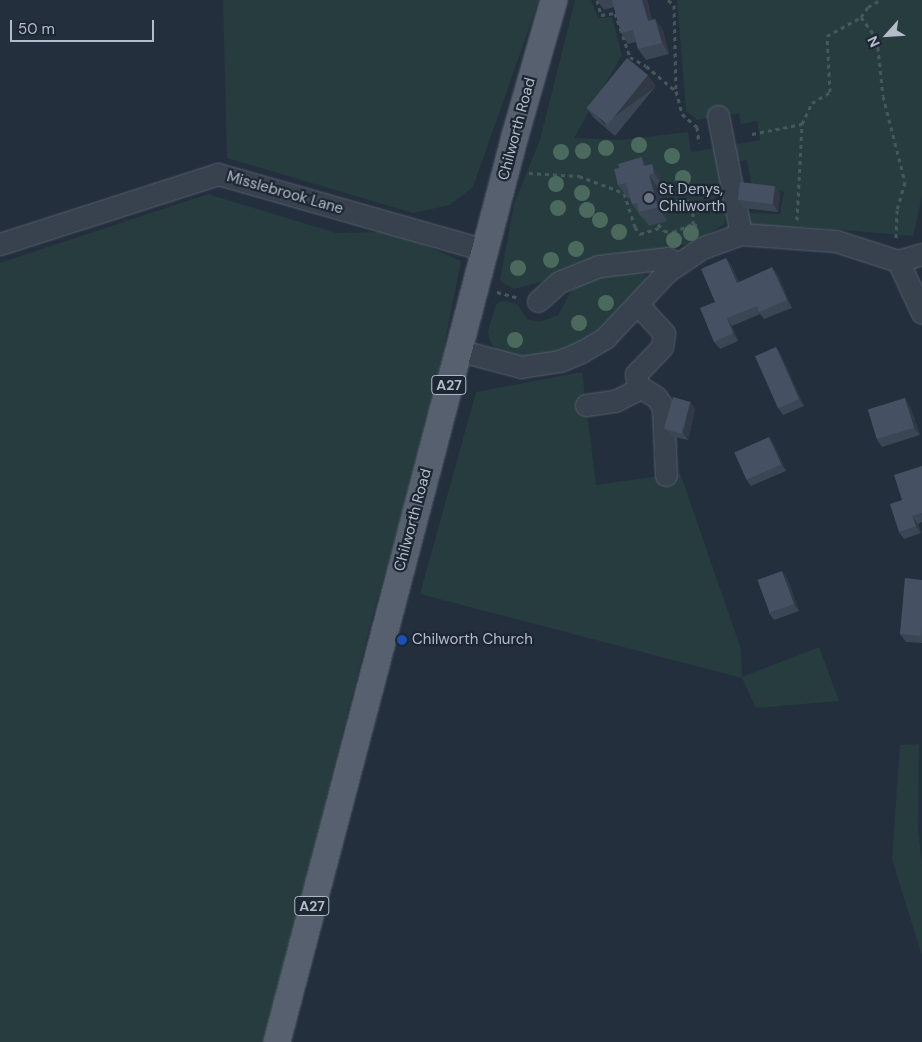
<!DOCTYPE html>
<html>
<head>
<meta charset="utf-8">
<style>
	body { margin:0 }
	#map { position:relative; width:922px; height:1042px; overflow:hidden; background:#242f3e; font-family:"DM Sans",sans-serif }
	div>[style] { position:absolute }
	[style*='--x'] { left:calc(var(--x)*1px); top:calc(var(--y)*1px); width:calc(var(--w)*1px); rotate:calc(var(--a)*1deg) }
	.green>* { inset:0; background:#263c3f }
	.path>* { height:3px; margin-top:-1.5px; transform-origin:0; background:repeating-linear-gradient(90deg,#44595c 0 4px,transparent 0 8px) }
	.roads { filter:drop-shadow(0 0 1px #565f6c) drop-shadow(0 0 1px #565f6c) }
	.minor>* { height:21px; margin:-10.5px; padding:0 10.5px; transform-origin:10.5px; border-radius:10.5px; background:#38414e }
	.major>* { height:26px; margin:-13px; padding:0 13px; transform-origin:13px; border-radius:13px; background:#56606e }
	.trees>* { width:16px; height:16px; margin:-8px; border-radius:50%; background:#4b6a5d }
	.wall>* { inset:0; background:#3b4654 }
	.shaded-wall>* { inset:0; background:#303945; transform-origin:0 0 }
	.building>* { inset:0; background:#455162; transform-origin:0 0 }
	.dots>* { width:14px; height:14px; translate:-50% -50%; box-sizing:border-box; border:2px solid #1d2633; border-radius:50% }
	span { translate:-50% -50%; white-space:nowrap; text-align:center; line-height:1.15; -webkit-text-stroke:4.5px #1d2633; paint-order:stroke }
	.shield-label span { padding:1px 4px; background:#1d2633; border:1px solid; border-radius:4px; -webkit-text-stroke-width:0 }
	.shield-label { font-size:14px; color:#b4bcc9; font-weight:700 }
	.street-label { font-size:15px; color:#b4bcc9 }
	.poi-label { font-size:15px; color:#b4bcc9 }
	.left { translate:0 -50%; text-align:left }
	.north { position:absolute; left:862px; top:10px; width:50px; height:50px; -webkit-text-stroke:4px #1d2633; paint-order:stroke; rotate:244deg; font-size:14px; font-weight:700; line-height:20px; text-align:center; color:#b4bcc9 }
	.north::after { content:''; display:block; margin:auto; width:18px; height:22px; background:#b4bcc9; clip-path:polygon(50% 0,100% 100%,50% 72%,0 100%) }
	.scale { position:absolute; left:10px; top:20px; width:144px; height:22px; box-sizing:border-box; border:2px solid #b4bcc9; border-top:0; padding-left:6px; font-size:15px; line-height:18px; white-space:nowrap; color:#b4bcc9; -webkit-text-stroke:4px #1d2633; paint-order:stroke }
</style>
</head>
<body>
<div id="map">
	<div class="green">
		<div style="clip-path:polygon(223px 0,539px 0,473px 187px,450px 205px,413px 213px,227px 158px)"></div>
		<div style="clip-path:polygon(575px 0,591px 0,598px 18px,612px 17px,622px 55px,574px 138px,621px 140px,688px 132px,691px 152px,715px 148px,727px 216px,724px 224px,698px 241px,514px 289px,500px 281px,514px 204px,540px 140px)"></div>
		<div style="clip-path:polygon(677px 0,922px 0,922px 196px,913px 236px,807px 227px,749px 228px,742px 213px,780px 214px,784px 192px,752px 187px,747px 160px,735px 162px,732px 145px,760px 140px,757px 121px,741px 124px,739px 113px,697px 120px,686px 111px)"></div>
		<div style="clip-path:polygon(208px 194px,336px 233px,381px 232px,424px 245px,461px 261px,428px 429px,373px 614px,264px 1042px,0 1042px,0 263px)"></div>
		<div style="clip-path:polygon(633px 271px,646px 275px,647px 282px,599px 334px,530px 363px,495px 349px,490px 341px,488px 331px,496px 304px,502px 301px,517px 304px,527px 319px,540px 322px,558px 315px,572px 290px,586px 281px,606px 273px)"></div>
		<div style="clip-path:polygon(582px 372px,596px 485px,680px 473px,741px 649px,742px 677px,819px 647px,839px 701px,756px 708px,742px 678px,420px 594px,476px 392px)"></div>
		<div style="clip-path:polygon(919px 744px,918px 829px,922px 866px,922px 956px,892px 859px,900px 745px)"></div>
	</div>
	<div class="path">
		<div style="--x:597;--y:0;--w:16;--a:75"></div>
		<div style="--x:601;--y:15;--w:14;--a:-8"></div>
		<div style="--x:615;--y:13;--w:46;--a:71.2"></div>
		<div style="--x:630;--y:57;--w:18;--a:29"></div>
		<div style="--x:646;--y:66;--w:39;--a:40"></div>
		<div style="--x:676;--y:91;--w:24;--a:75"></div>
		<div style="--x:682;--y:114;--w:20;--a:41"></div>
		<div style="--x:697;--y:127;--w:16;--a:83"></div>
		<div style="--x:668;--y:0;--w:8;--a:40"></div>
		<div style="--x:674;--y:5;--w:86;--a:88.7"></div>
		<div style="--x:861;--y:17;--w:27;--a:54"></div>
		<div style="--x:877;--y:39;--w:57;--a:84"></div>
		<div style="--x:883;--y:96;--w:89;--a:75.7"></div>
		<div style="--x:905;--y:182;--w:29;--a:106"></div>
		<div style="--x:897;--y:210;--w:30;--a:92"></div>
		<div style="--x:752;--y:134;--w:51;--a:-11.3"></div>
		<div style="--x:529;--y:173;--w:50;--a:3.4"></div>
		<div style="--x:579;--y:176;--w:48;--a:20.7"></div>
		<div style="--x:624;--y:193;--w:36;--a:72"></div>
		<div style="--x:635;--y:227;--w:9;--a:54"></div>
		<div style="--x:640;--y:234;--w:22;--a:-18"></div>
		<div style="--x:668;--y:202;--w:19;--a:-6"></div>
		<div style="--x:687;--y:200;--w:8;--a:40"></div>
		<div style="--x:693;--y:205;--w:19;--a:90"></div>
		<div style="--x:693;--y:224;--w:8;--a:14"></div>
		<div style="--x:797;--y:220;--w:96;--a:-87"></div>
		<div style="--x:802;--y:124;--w:23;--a:-65"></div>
		<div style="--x:812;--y:103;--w:21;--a:-31"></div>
		<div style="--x:830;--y:92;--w:56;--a:-93.1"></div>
		<div style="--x:827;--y:36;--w:39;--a:-29"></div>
		<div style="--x:861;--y:17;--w:12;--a:-55"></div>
		<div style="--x:868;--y:7;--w:14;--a:-30"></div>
		<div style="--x:658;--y:224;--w:9;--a:49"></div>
		<div style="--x:664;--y:231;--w:9;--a:6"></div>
		<div style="--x:673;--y:232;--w:22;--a:-22"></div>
		<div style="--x:497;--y:292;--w:24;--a:15"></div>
	</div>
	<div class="roads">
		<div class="minor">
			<div style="--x:718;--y:116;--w:120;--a:79"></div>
			<div style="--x:0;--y:244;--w:229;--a:-17.8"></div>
			<div style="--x:218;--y:174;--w:278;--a:15.9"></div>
			<div style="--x:898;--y:261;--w:25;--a:-16"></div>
			<div style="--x:538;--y:301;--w:28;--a:-42"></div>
			<div style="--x:559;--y:282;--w:43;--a:-21.8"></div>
			<div style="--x:599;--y:266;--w:69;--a:-6.6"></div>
			<div style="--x:668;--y:258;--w:11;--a:38"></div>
			<div style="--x:638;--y:305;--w:38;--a:47"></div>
			<div style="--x:664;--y:333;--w:14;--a:98"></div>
			<div style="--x:662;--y:347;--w:37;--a:134"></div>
			<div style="--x:636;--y:374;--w:12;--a:81"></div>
			<div style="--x:638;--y:386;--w:21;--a:31"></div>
			<div style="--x:656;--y:397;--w:12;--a:55"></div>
			<div style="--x:663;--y:407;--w:68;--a:87.5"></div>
			<div style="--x:458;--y:350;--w:65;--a:15.1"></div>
			<div style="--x:521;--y:367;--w:39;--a:-9"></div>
			<div style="--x:560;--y:361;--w:23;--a:-23"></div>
			<div style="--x:581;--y:352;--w:28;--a:-30"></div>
			<div style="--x:605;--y:338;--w:92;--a:-46.8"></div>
			<div style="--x:668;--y:271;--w:41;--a:-34.1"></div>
			<div style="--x:702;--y:248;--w:41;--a:-19.7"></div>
			<div style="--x:741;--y:234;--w:95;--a:4.2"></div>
			<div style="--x:836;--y:241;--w:65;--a:17.9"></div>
			<div style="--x:898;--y:261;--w:57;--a:65.2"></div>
			<div style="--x:586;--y:405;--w:29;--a:-8"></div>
			<div style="--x:615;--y:401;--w:29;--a:-27"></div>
		</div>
		<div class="major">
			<div style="--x:277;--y:1042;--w:937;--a:-75.28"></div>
			<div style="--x:515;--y:136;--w:141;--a:-74"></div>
		</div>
	</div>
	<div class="trees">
		<div style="left:639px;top:145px"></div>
		<div style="left:606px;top:148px"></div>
		<div style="left:583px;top:151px"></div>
		<div style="left:561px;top:152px"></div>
		<div style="left:672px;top:156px"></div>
		<div style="left:683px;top:178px"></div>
		<div style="left:556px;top:184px"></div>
		<div style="left:582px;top:193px"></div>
		<div style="left:558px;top:208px"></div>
		<div style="left:587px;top:210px"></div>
		<div style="left:600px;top:220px"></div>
		<div style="left:619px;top:232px"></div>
		<div style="left:691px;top:233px"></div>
		<div style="left:674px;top:240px"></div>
		<div style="left:576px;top:249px"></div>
		<div style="left:551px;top:260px"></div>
		<div style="left:518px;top:268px"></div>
		<div style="left:606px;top:303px"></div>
		<div style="left:579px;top:323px"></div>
		<div style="left:515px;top:340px"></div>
	</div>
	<div class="wall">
		<div style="clip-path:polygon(597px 0,647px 0,652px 20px,655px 19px,663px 30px,669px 54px,646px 60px,638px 49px,636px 42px,628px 44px,621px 33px,614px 7px,604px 10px)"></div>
		<div style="clip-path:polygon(656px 86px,615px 136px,594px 118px,586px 107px)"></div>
		<div style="clip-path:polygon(652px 164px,661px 178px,664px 187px,659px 189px,667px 221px,649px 226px,643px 218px,642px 218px,632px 204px,630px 198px,628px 199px,618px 185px,647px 165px)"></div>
		<div style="clip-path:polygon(775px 186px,780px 194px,778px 212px,743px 208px,738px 200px)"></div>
		<div style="clip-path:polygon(726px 258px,731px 265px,739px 282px,778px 275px,792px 308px,764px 319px,760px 314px,732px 326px,738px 341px,720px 349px,714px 342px,715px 302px)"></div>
		<div style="clip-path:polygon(776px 347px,781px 355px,804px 406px,783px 415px,778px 408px)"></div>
		<div style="clip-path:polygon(690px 402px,695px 409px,688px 440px,671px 436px,666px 429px)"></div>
		<div style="clip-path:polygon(910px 406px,920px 435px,882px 447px,877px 440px)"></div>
		<div style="clip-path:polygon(774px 444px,786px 471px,751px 486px,746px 479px)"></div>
		<div style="clip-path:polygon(922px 466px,922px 522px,918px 524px,921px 533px,904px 539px,899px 532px,902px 500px)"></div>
		<div style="clip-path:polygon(787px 578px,799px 611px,774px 620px,769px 613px)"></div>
		<div style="clip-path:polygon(922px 580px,922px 643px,906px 642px,900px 634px)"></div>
	</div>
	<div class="shaded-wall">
		<div style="clip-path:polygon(642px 0,647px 0,655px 32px,648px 21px)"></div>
		<div style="clip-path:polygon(655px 19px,663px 30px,669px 54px,662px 43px)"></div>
		<div style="left:648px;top:75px;width:14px;height:65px;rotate:54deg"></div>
		<div style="clip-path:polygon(642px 157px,652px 171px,644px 166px)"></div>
		<div style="clip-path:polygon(652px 164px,661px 178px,664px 187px,654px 173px)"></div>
		<div style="clip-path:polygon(649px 175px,659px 189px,667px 221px,658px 207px)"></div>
		<div style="clip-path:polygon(775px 186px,780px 194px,778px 212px,773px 204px)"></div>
		<div style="clip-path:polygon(726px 258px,731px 265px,742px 290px,737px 283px)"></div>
		<div style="clip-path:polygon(772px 267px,778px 275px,792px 308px,787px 300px)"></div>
		<div style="clip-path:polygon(727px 318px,732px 326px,738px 341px,733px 333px)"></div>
		<div style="clip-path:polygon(776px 347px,781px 355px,804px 406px,799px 399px)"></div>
		<div style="clip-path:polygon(905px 398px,910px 406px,920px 435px,914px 428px)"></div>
		<div style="clip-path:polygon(690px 402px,695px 409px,688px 440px,683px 433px)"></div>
		<div style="clip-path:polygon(769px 437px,774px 444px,786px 471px,781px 464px)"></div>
		<div style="clip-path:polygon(912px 516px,918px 524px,921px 533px,916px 526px)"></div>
		<div style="clip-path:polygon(782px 571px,787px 578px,799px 611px,794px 604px)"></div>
	</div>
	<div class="building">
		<div style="clip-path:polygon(612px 0,642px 0,648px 21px,655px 19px,662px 43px,638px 49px,633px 30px,621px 33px)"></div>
		<div style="left:627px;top:58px;width:27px;height:64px;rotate:39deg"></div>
		<div style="clip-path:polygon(642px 157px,644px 166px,652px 164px,654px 173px,649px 175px,658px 207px,639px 212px,637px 203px,632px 204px,626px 183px,618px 185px,614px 169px,619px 168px,618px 164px)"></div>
		<div style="left:740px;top:182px;width:35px;height:18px;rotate:7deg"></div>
		<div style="clip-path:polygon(726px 258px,737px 283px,772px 267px,787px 300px,759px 312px,757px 306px,727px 318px,733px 333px,714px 342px,700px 308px,715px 302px,701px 269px)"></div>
		<div style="left:776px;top:347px;width:57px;height:23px;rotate:66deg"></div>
		<div style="left:673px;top:397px;width:18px;height:33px;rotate:16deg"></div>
		<div style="left:905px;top:398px;width:31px;height:39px;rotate:73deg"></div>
		<div style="left:769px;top:437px;width:30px;height:38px;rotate:66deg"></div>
		<div style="clip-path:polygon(922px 466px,922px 513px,912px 516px,916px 526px,899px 532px,890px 504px,902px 500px,894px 475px)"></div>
		<div style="left:782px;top:571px;width:35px;height:26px;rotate:70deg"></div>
		<div style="clip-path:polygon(905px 578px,922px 580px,922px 626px,921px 636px,900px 634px)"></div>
	</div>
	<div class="dots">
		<div style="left:649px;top:198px;background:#6b7280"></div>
		<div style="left:402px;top:640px;background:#1a4fb4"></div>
	</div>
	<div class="shield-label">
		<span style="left:449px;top:385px">A27</span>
		<span style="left:312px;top:906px">A27</span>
	</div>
	<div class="street-label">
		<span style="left:517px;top:129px;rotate:-75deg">Chilworth Road</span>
		<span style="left:285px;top:193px;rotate:16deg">Misslebrook Lane</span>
		<span style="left:413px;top:520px;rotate:-75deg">Chilworth Road</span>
	</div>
	<div class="poi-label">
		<span class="left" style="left:659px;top:198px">St Denys,<br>Chilworth</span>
		<span class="left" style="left:412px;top:640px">Chilworth Church</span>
	</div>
	<div class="north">N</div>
	<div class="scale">50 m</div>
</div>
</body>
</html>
